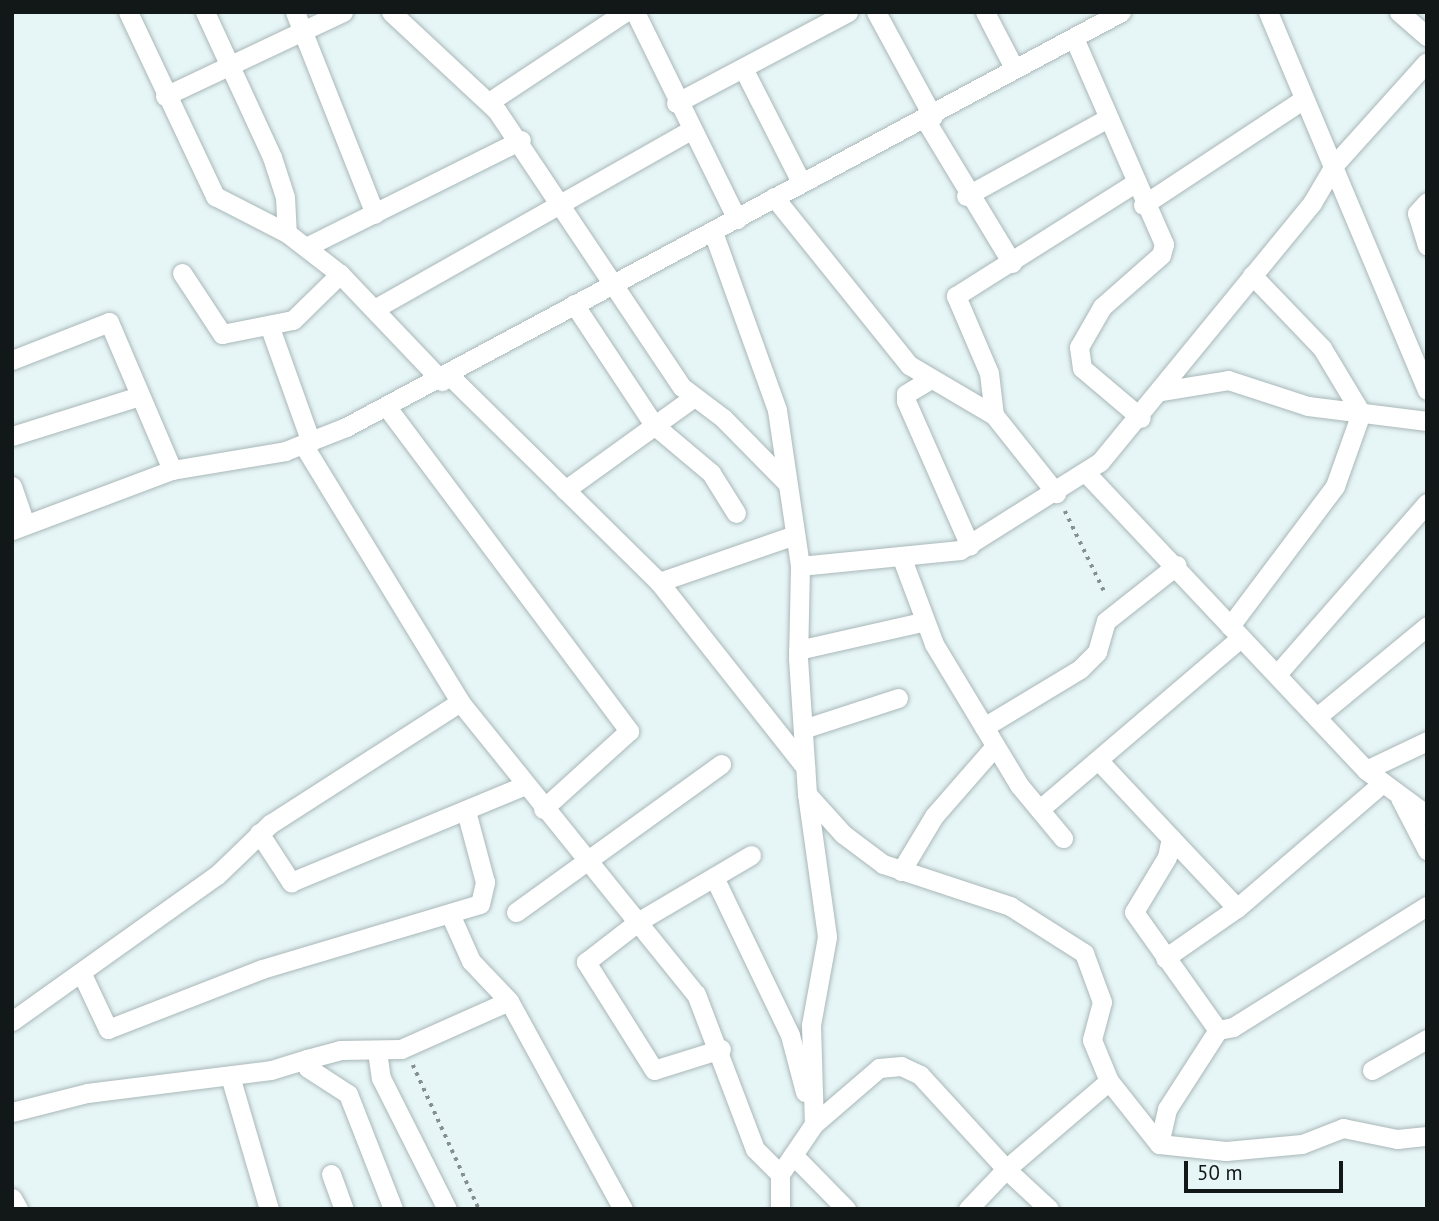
<!DOCTYPE html>
<html>
<head>
<meta charset="utf-8">
<style>
	body { margin:0 }
	#map { position:relative; width:1439px; height:1221px; overflow:hidden; background:#e6f5f6; font-family:"PT Sans",sans-serif }
	div>[style] { position:absolute }
	[style*='--x'] { left:calc(var(--x)*1px); top:calc(var(--y)*1px); width:calc(var(--w)*1px); rotate:calc(var(--a)*1deg) }
	.path>* { height:3.5px; margin-top:-1.75px; transform-origin:0; background:repeating-linear-gradient(90deg,#869091 0 3.5px,transparent 0 8.5px) }
	.roads { filter:drop-shadow(0 0 2px #a9b7b8) drop-shadow(0 0 2px #a9b7b8) }
	.street>* { height:19px; margin:-9.5px; padding:0 9.5px; transform-origin:9.5px; border-radius:9.5px; background:#fff }
	span { translate:-50% -50%; white-space:nowrap; text-align:center; line-height:1.15; -webkit-text-stroke:7px #e6f5f6; paint-order:stroke }
	.frame { position:absolute; inset:0; border:14px solid #121718; pointer-events:none }
	.scale { position:absolute; left:1184px; top:1161px; width:159px; height:32px; box-sizing:border-box; border:4px solid #121718; border-top:0; padding-left:9px; font-size:21px; line-height:24px; white-space:nowrap; color:#121718; -webkit-text-stroke:5px #e6f5f6; paint-order:stroke }
</style>
</head>
<body>
<div id="map">
	<div class="path">
		<div style="--x:1065;--y:511;--w:93;--a:64"></div>
		<div style="--x:413;--y:1065;--w:158;--a:65.4"></div>
	</div>
	<div class="roads">
		<div class="street">
			<div style="--x:128;--y:12;--w:204;--a:64.7"></div>
			<div style="--x:215;--y:196;--w:81;--a:27.2"></div>
			<div style="--x:287;--y:233;--w:67;--a:37.7"></div>
			<div style="--x:340;--y:274;--w:148;--a:46.4"></div>
			<div style="--x:205;--y:12;--w:160;--a:65.2"></div>
			<div style="--x:272;--y:157;--w:42;--a:72"></div>
			<div style="--x:285;--y:197;--w:36;--a:87"></div>
			<div style="--x:295;--y:12;--w:217;--a:68.4"></div>
			<div style="--x:391;--y:12;--w:145;--a:43"></div>
			<div style="--x:497;--y:111;--w:332;--a:56.2"></div>
			<div style="--x:682;--y:387;--w:51;--a:37.1"></div>
			<div style="--x:723;--y:418;--w:90;--a:45.5"></div>
			<div style="--x:635;--y:12;--w:231;--a:63.8"></div>
			<div style="--x:876;--y:12;--w:119;--a:61.5"></div>
			<div style="--x:985;--y:12;--w:63;--a:62.6"></div>
			<div style="--x:1268;--y:12;--w:410;--a:67.2"></div>
			<div style="--x:1399;--y:12;--w:37;--a:41"></div>
			<div style="--x:1074;--y:38;--w:225;--a:66.4"></div>
			<div style="--x:1164;--y:244;--w:11;--a:105"></div>
			<div style="--x:1161;--y:255;--w:79;--a:138.6"></div>
			<div style="--x:1102;--y:307;--w:46;--a:119.9"></div>
			<div style="--x:1079;--y:347;--w:21;--a:82"></div>
			<div style="--x:1082;--y:368;--w:77;--a:40.3"></div>
			<div style="--x:744;--y:70;--w:123;--a:63"></div>
			<div style="--x:165;--y:96;--w:197;--a:-25.3"></div>
			<div style="--x:489;--y:102;--w:163;--a:-33.5"></div>
			<div style="--x:676;--y:103;--w:195;--a:-27.9"></div>
			<div style="--x:926;--y:121;--w:166;--a:58.8"></div>
			<div style="--x:966;--y:196;--w:162;--a:-28.8"></div>
			<div style="--x:774;--y:197;--w:216;--a:51.2"></div>
			<div style="--x:909;--y:365;--w:99;--a:30.5"></div>
			<div style="--x:994;--y:415;--w:100;--a:51.5"></div>
			<div style="--x:1427;--y:202;--w:15;--a:132"></div>
			<div style="--x:1417;--y:213;--w:34;--a:73"></div>
			<div style="--x:1143;--y:205;--w:193;--a:-33.4"></div>
			<div style="--x:713;--y:232;--w:189;--a:70.2"></div>
			<div style="--x:777;--y:410;--w:158;--a:81.6"></div>
			<div style="--x:800;--y:566;--w:92;--a:91.2"></div>
			<div style="--x:798;--y:658;--w:136;--a:86.2"></div>
			<div style="--x:807;--y:794;--w:144;--a:82"></div>
			<div style="--x:827;--y:937;--w:89;--a:100.3"></div>
			<div style="--x:811;--y:1025;--w:99;--a:88.3"></div>
			<div style="--x:306;--y:247;--w:240;--a:-26.5"></div>
			<div style="--x:182;--y:273;--w:73;--a:56.7"></div>
			<div style="--x:222;--y:334;--w:72;--a:-11.2"></div>
			<div style="--x:293;--y:320;--w:66;--a:-44.4"></div>
			<div style="--x:574;--y:304;--w:145;--a:56.5"></div>
			<div style="--x:654;--y:425;--w:75;--a:40.1"></div>
			<div style="--x:711;--y:473;--w:47;--a:58"></div>
			<div style="--x:376;--y:308;--w:360;--a:-29.5"></div>
			<div style="--x:269;--y:325;--w:124;--a:70.3"></div>
			<div style="--x:12;--y:360;--w:104;--a:-21.4"></div>
			<div style="--x:109;--y:322;--w:161;--a:66.9"></div>
			<div style="--x:450;--y:376;--w:293;--a:44.6"></div>
			<div style="--x:659;--y:582;--w:236;--a:51.7"></div>
			<div style="--x:929;--y:380;--w:27;--a:149"></div>
			<div style="--x:906;--y:394;--w:7;--a:90"></div>
			<div style="--x:906;--y:401;--w:158;--a:66.2"></div>
			<div style="--x:1161;--y:391;--w:68;--a:-9.3"></div>
			<div style="--x:1228;--y:380;--w:84;--a:18"></div>
			<div style="--x:1308;--y:406;--w:120;--a:7.2"></div>
			<div style="--x:386;--y:406;--w:406;--a:53.2"></div>
			<div style="--x:629;--y:731;--w:116;--a:137.8"></div>
			<div style="--x:994;--y:415;--w:42;--a:-96.8"></div>
			<div style="--x:989;--y:373;--w:84;--a:-113.2"></div>
			<div style="--x:956;--y:296;--w:209;--a:-32.3"></div>
			<div style="--x:12;--y:436;--w:134;--a:-17.4"></div>
			<div style="--x:304;--y:446;--w:300;--a:58.6"></div>
			<div style="--x:460;--y:702;--w:375;--a:51.1"></div>
			<div style="--x:696;--y:994;--w:166;--a:69.2"></div>
			<div style="--x:755;--y:1149;--w:35;--a:45"></div>
			<div style="--x:1086;--y:473;--w:408;--a:46.7"></div>
			<div style="--x:1366;--y:770;--w:76;--a:36.4"></div>
			<div style="--x:12;--y:486;--w:40;--a:71.1"></div>
			<div style="--x:565;--y:490;--w:159;--a:-35.8"></div>
			<div style="--x:12;--y:530;--w:171;--a:-20.6"></div>
			<div style="--x:172;--y:470;--w:115;--a:-9.5"></div>
			<div style="--x:285;--y:451;--w:66;--a:-21.5"></div>
			<div style="--x:346;--y:427;--w:879;--a:-28.17"></div>
			<div style="--x:901;--y:556;--w:94;--a:69.4"></div>
			<div style="--x:934;--y:644;--w:165;--a:58.9"></div>
			<div style="--x:1019;--y:785;--w:69;--a:50.3"></div>
			<div style="--x:800;--y:566;--w:161;--a:-5.7"></div>
			<div style="--x:960;--y:550;--w:165;--a:-32.2"></div>
			<div style="--x:1100;--y:462;--w:335;--a:-50.7"></div>
			<div style="--x:1312;--y:203;--w:45;--a:-59.5"></div>
			<div style="--x:1335;--y:164;--w:137;--a:-48"></div>
			<div style="--x:659;--y:582;--w:144;--a:-19.1"></div>
			<div style="--x:1230;--y:626;--w:175;--a:-53.1"></div>
			<div style="--x:1335;--y:486;--w:77;--a:-70.4"></div>
			<div style="--x:1361;--y:413;--w:76;--a:-121"></div>
			<div style="--x:1322;--y:348;--w:101;--a:-133.8"></div>
			<div style="--x:798;--y:650;--w:127;--a:-12.7"></div>
			<div style="--x:1278;--y:673;--w:226;--a:-48.8"></div>
			<div style="--x:1318;--y:716;--w:141;--a:-39.5"></div>
			<div style="--x:984;--y:727;--w:112;--a:-31.1"></div>
			<div style="--x:1080;--y:669;--w:24;--a:-45"></div>
			<div style="--x:1097;--y:652;--w:32;--a:-74"></div>
			<div style="--x:1106;--y:621;--w:90;--a:-38.3"></div>
			<div style="--x:803;--y:729;--w:100;--a:-18.1"></div>
			<div style="--x:1099;--y:761;--w:105;--a:46.9"></div>
			<div style="--x:1171;--y:838;--w:19;--a:102"></div>
			<div style="--x:1167;--y:857;--w:64;--a:121"></div>
			<div style="--x:1134;--y:912;--w:145;--a:54.6"></div>
			<div style="--x:1366;--y:770;--w:68;--a:-25.4"></div>
			<div style="--x:807;--y:794;--w:54;--a:48"></div>
			<div style="--x:843;--y:834;--w:50;--a:36.9"></div>
			<div style="--x:883;--y:864;--w:134;--a:18.3"></div>
			<div style="--x:1010;--y:906;--w:88;--a:32.4"></div>
			<div style="--x:1084;--y:953;--w:52;--a:69.8"></div>
			<div style="--x:1102;--y:1002;--w:39;--a:105"></div>
			<div style="--x:1092;--y:1040;--w:44;--a:67.5"></div>
			<div style="--x:1109;--y:1081;--w:80;--a:51.6"></div>
			<div style="--x:1159;--y:1144;--w:67;--a:6"></div>
			<div style="--x:1226;--y:1151;--w:76;--a:-5.3"></div>
			<div style="--x:1302;--y:1144;--w:44;--a:-21.3"></div>
			<div style="--x:1343;--y:1128;--w:55;--a:11.5"></div>
			<div style="--x:1397;--y:1139;--w:30;--a:-6"></div>
			<div style="--x:1400;--y:798;--w:59;--a:62.6"></div>
			<div style="--x:1040;--y:809;--w:263;--a:-40.5"></div>
			<div style="--x:259;--y:833;--w:59;--a:56.9"></div>
			<div style="--x:291;--y:882;--w:251;--a:-22.5"></div>
			<div style="--x:1171;--y:838;--w:96;--a:46.7"></div>
			<div style="--x:901;--y:871;--w:64;--a:-59"></div>
			<div style="--x:934;--y:816;--w:93;--a:-48.9"></div>
			<div style="--x:714;--y:877;--w:175;--a:64.3"></div>
			<div style="--x:790;--y:1035;--w:59;--a:75.3"></div>
			<div style="--x:516;--y:912;--w:253;--a:-35.8"></div>
			<div style="--x:450;--y:914;--w:51;--a:65.9"></div>
			<div style="--x:471;--y:961;--w:55;--a:46.5"></div>
			<div style="--x:509;--y:1001;--w:237;--a:61.3"></div>
			<div style="--x:1165;--y:958;--w:88;--a:-34.8"></div>
			<div style="--x:1237;--y:908;--w:190;--a:-40.7"></div>
			<div style="--x:81;--y:972;--w:63;--a:64.7"></div>
			<div style="--x:108;--y:1029;--w:165;--a:-21.3"></div>
			<div style="--x:262;--y:969;--w:227;--a:-16.6"></div>
			<div style="--x:480;--y:904;--w:23;--a:-77"></div>
			<div style="--x:485;--y:882;--w:73;--a:-105"></div>
			<div style="--x:12;--y:1021;--w:252;--a:-35.5"></div>
			<div style="--x:217;--y:875;--w:74;--a:-43.9"></div>
			<div style="--x:270;--y:824;--w:226;--a:-32.7"></div>
			<div style="--x:721;--y:1049;--w:70;--a:162.6"></div>
			<div style="--x:654;--y:1070;--w:128;--a:-122.2"></div>
			<div style="--x:586;--y:962;--w:67;--a:-37.7"></div>
			<div style="--x:639;--y:921;--w:130;--a:-30.5"></div>
			<div style="--x:377;--y:1051;--w:27;--a:82"></div>
			<div style="--x:381;--y:1078;--w:147;--a:63.3"></div>
			<div style="--x:307;--y:1059;--w:34;--a:-15"></div>
			<div style="--x:340;--y:1050;--w:61;--a:-0.9"></div>
			<div style="--x:401;--y:1049;--w:118;--a:-24"></div>
			<div style="--x:1372;--y:1070;--w:63;--a:-29.4"></div>
			<div style="--x:230;--y:1076;--w:139;--a:73.7"></div>
			<div style="--x:12;--y:1112;--w:77;--a:-14.2"></div>
			<div style="--x:87;--y:1093;--w:185;--a:-7.1"></div>
			<div style="--x:271;--y:1070;--w:38;--a:-17"></div>
			<div style="--x:307;--y:1059;--w:9;--a:84"></div>
			<div style="--x:308;--y:1068;--w:48;--a:33"></div>
			<div style="--x:348;--y:1094;--w:123;--a:68.6"></div>
			<div style="--x:1159;--y:1144;--w:36;--a:-77"></div>
			<div style="--x:1167;--y:1109;--w:94;--a:-57.2"></div>
			<div style="--x:1218;--y:1030;--w:15;--a:-11"></div>
			<div style="--x:1233;--y:1027;--w:229;--a:-32"></div>
			<div style="--x:793;--y:1155;--w:76;--a:45.5"></div>
			<div style="--x:331;--y:1174;--w:37;--a:70"></div>
			<div style="--x:12;--y:1198;--w:13;--a:61"></div>
			<div style="--x:780;--y:1209;--w:35;--a:-90"></div>
			<div style="--x:780;--y:1174;--w:60;--a:-55.8"></div>
			<div style="--x:814;--y:1124;--w:86;--a:-40.7"></div>
			<div style="--x:879;--y:1068;--w:22;--a:-5"></div>
			<div style="--x:901;--y:1066;--w:21;--a:25"></div>
			<div style="--x:920;--y:1075;--w:127;--a:47.5"></div>
			<div style="--x:1006;--y:1169;--w:55;--a:133.5"></div>
			<div style="--x:1049;--y:1209;--w:59;--a:-137.1"></div>
			<div style="--x:1006;--y:1169;--w:135;--a:-40.5"></div>
		</div>
	</div>
	<div class="frame"></div>
	<div class="scale">50 m</div>
</div>
</body>
</html>
